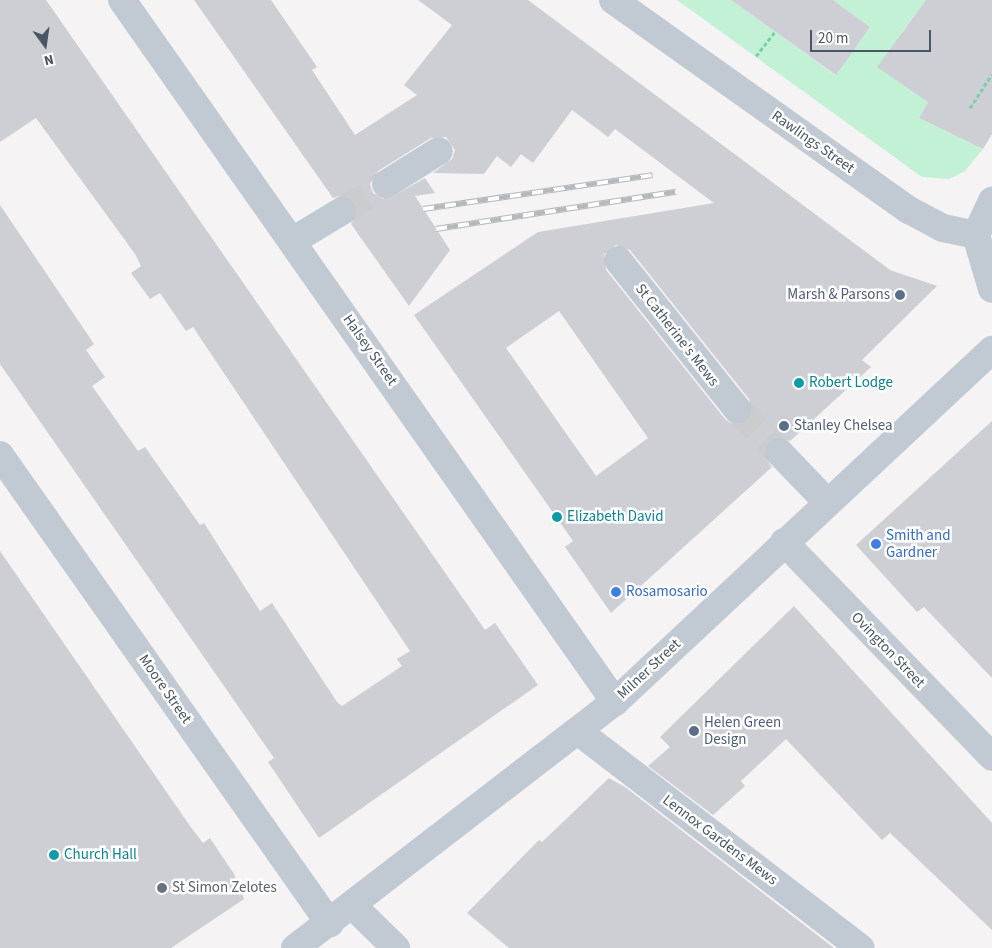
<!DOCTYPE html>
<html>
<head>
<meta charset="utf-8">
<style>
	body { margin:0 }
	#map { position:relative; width:992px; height:948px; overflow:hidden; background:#f5f3f3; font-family:"Source Sans 3",sans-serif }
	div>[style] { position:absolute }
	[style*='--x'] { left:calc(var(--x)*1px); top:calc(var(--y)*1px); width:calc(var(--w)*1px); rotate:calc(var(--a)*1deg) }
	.green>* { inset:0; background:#c3f1d5 }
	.building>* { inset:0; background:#cdcfd5 }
	.minor-tunnel>* { height:28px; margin-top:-14px; transform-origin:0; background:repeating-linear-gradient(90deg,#caccce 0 28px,transparent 0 42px) }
	.path>* { height:3px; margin-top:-1.5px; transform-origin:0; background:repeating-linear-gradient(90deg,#7ad0a6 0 4px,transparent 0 6.5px) }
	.minor>* { height:28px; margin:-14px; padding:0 14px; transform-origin:14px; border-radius:14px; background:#c1cad2 }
	.rail>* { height:5.5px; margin-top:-2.75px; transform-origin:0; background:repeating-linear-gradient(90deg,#fff 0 11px,#b5b8bd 0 22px); box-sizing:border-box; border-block:1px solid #b5b8bd }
	.dots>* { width:14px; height:14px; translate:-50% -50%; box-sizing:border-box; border:2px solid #fff; border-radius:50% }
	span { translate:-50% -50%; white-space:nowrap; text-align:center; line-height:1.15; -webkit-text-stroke:5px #fff; paint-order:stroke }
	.street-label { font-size:15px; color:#4a5661 }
	.service-label { font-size:15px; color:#4e5e75 }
	.right { translate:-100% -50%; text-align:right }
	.left { translate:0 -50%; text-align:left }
	.culture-label { font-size:15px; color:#0d838f }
	.shop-label { font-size:15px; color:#366cbe }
	.worship-label { font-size:15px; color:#5b616d }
	.north { position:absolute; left:20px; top:20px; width:50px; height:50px; -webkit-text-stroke:4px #fff; paint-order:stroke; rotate:166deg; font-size:14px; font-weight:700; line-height:20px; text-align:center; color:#4a5661 }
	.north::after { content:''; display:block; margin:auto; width:18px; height:22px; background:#4a5661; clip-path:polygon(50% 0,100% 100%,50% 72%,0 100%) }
	.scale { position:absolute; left:810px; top:30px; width:121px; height:22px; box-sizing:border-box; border:2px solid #4a5661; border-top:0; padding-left:6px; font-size:15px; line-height:18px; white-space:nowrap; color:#4a5661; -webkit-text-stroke:4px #fff; paint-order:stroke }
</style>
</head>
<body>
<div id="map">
	<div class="green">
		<div style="clip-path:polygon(677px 0,731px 0,835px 75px,870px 27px,833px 0,938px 0,924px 3px,902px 32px,928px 102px,919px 118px,983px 149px,965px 171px,949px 179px,922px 177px)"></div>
	</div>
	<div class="building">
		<div style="clip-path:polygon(0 0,46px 0,485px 630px,495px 623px,538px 685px,319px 838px,268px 762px,274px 758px,0 364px,0 205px,94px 344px,86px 350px,105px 377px,92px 386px,138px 451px,145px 447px,200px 525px,204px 523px,260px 611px,272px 603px,337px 702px,342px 706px,402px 666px,397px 659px,410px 651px,193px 327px,186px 331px,160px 293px,150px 299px,131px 273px,141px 266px,135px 254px,36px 118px,0 142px)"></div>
		<div style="clip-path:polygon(evenodd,194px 0,271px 0,317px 67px,312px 70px,355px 135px,417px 95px,404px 85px,452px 25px,418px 0,528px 0,890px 270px,937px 286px,862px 360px,871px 367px,790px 441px,776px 437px,768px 441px,764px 455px,772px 467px,611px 613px,565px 547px,573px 541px,414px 315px,538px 232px,714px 203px,615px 129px,608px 137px,572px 110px,533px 163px,521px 154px,511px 167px,497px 156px,484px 174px,433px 173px,452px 159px,455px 150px,446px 137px,431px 138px,378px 171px,370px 184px,373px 193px,386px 200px,425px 178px,435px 193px,415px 196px,450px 250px,409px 306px,351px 224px,358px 211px,355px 203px,342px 195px,333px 198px,194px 0,616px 245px,630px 250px,749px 399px,752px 414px,746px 421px,732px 424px,725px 419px,606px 270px,604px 254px,616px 245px,194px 0,559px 311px,648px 438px,596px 476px,506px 348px,559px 311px)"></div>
		<div style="clip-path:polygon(731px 0,833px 0,870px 27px,836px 75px)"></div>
		<div style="clip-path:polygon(926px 0,992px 0,992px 134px,983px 149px,919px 118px,928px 102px,877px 67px)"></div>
		<div style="clip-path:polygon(992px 421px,992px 678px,924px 607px,917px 612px,856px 545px)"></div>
		<div style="clip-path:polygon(0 551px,190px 826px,203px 843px,210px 838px,234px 874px,244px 899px,171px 948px,0 948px)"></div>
		<div style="clip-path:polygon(794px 606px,992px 823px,992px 930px,890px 833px,882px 840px,786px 739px,741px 781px,745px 786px,713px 815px,648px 766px,670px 747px,660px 737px)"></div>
		<div style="clip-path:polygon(609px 778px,625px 787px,834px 948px,509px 948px,467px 913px,539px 840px,542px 842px)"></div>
	</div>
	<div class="minor-tunnel">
		<div style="--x:342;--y:211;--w:52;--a:-31.5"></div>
		<div style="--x:737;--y:409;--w:60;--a:45.7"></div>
	</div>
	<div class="path">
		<div style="--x:756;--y:56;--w:31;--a:-52"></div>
		<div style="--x:970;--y:108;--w:40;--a:-57.1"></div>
	</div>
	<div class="minor">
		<div style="--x:122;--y:0;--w:858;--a:54.92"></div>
		<div style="--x:613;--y:0;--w:363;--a:35.4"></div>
		<div style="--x:909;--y:210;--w:38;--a:28"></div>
		<div style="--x:943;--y:228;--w:34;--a:12"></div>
		<div style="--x:386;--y:184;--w:62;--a:-31.9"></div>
		<div style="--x:976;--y:235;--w:56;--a:73.5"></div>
		<div style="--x:976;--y:235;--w:38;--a:-65"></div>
		<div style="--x:294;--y:240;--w:56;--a:-31.1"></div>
		<div style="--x:618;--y:260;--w:191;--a:51.4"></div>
		<div style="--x:779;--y:452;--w:68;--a:46.2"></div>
		<div style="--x:0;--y:455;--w:573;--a:54.87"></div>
		<div style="--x:784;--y:542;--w:299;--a:45.9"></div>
		<div style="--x:579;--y:732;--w:355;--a:37.5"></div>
		<div style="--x:354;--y:907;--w:59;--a:44.3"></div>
		<div style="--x:295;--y:948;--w:404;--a:-37.6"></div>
		<div style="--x:615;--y:702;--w:516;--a:-43.04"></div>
	</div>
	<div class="rail">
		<div style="--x:423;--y:209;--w:232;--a:-8.4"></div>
		<div style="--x:436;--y:229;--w:243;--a:-8.8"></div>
	</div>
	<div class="dots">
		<div style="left:900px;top:295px;background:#5c6f8a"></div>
		<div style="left:799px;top:383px;background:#0f9aa8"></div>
		<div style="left:784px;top:426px;background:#5c6f8a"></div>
		<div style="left:557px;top:517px;background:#0f9aa8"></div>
		<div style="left:876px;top:544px;background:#3f7fe0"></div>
		<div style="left:616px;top:592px;background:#3f7fe0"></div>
		<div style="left:694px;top:731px;background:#5c6f8a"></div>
		<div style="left:54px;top:855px;background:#0f9aa8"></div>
		<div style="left:162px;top:888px;background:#6b7280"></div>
	</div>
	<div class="street-label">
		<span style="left:813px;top:142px;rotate:35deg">Rawlings Street</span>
		<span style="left:677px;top:335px;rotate:52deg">St Catherine's Mews</span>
		<span style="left:370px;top:350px;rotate:55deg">Halsey Street</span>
		<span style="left:888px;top:650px;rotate:46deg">Ovington Street</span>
		<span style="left:649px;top:669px;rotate:-43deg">Milner Street</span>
		<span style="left:165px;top:689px;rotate:55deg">Moore Street</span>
		<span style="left:720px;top:840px;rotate:37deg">Lennox Gardens Mews</span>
	</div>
	<div class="service-label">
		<span class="right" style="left:890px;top:295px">Marsh &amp; Parsons</span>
		<span class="left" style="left:794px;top:426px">Stanley Chelsea</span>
		<span class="left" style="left:704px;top:731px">Helen Green<br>Design</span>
	</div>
	<div class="culture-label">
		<span class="left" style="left:809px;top:383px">Robert Lodge</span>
		<span class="left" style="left:567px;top:517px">Elizabeth David</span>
		<span class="left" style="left:64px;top:855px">Church Hall</span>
	</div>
	<div class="shop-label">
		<span class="left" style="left:886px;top:544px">Smith and<br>Gardner</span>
		<span class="left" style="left:626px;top:592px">Rosamosario</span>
	</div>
	<div class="worship-label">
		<span class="left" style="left:172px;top:888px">St Simon Zelotes</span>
	</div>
	<div class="north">N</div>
	<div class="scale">20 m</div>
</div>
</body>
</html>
